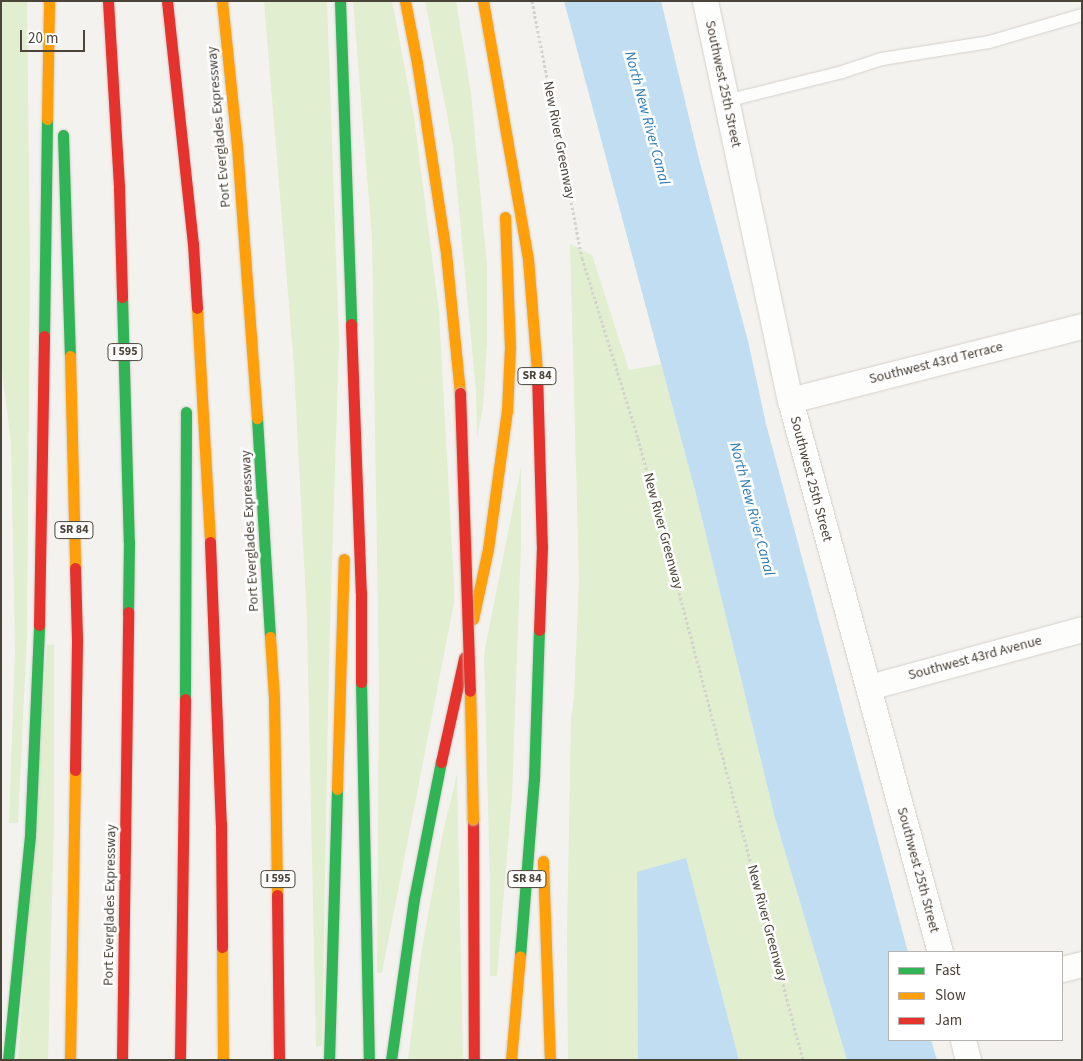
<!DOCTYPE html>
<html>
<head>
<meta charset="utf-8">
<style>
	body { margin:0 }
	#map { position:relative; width:1083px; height:1061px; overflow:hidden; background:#f4f2ee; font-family:"Source Sans 3",sans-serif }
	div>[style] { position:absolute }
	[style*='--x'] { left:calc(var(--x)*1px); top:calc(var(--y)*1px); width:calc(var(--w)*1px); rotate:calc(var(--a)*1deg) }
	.green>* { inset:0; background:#e1eecf }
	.water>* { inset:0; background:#c0ddf1 }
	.path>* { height:3px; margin-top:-1.5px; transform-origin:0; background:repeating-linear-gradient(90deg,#d3d2cc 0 2.5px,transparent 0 5px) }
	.roads { filter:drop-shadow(0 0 1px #d2d0cb) drop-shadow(0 0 1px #d2d0cb) }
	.lane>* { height:12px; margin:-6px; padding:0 6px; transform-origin:6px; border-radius:6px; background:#fdfdfc }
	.street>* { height:25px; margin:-12.5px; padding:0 12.5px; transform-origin:12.5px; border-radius:12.5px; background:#fdfdfc }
	.fast>* { height:11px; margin:-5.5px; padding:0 5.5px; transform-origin:5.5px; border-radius:5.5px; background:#30b455 }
	.slow>* { height:11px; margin:-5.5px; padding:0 5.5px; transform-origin:5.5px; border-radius:5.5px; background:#ff9f0a }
	.jam>* { height:11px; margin:-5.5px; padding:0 5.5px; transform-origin:5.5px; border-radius:5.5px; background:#e5322d }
	.bridges { filter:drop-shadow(0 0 1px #ccbfa9) drop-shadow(0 0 1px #ccbfa9) }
	.slow-bridge>* { height:11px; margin:-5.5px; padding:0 5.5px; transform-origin:5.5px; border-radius:5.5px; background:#ff9f0a }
	.jam-bridge>* { height:11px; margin:-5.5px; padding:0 5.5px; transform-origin:5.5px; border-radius:5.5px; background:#e5322d }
	span { translate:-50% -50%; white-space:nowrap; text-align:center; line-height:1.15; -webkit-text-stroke:5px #fff; paint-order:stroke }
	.shield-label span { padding:1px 4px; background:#fff; border:1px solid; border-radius:4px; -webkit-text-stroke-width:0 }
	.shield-label { font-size:12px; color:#4b4439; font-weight:700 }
	.street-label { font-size:14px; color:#4b4439 }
	.water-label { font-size:15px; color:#2e7ab2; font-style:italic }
	.frame { position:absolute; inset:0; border:2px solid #4b4439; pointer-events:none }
	.legend { position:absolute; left:888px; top:951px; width:175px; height:90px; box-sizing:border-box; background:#fff; border:1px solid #b7b4b0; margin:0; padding:6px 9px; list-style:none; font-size:15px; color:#4b4439 }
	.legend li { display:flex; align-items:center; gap:10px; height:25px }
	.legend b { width:25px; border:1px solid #b7b4b0 }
	.scale { position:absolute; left:20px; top:30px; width:65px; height:22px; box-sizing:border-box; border:2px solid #4b4439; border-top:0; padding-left:6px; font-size:15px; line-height:18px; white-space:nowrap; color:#4b4439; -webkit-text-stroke:4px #fff; paint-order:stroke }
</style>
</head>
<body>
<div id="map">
	<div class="green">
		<div style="clip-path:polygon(1px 1px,27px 1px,30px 267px,27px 636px,18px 823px,9px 823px,15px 650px,11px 443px,1px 363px)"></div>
		<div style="clip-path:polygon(264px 1px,327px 1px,339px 342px,329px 660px,322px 1045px,316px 1047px,307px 622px,294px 367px)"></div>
		<div style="clip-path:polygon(353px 1px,392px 1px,414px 117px,439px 311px,454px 585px,454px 603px,382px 973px,377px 973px,379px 682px,372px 238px)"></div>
		<div style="clip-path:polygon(425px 1px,456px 1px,471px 93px,487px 265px,487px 343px,483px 407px,477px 438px,476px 392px,453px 146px)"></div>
		<div style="clip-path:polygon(570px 244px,592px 255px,629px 370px,662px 364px,696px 494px,775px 818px,847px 1060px,739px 1060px,686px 859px,637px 873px,638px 1060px,568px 1060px,567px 935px,571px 719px,574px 697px,579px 580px)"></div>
		<div style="clip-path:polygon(521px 467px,521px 546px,512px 796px,497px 976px,490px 976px,490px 886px,484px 654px)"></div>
		<div style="clip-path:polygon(54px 644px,54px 821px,48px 1060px,18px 1060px,47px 645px)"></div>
		<div style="clip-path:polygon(457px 774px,463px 1060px,408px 1060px,421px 954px,443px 832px)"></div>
	</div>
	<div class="water">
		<div style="clip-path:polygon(564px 1px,661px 1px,699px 159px,748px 341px,766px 424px,908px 952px,889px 952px,889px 1040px,931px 1040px,937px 1060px,847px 1060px,775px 818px,696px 494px)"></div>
		<div style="clip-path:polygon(686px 858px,739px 1060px,638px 1060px,637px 872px)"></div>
	</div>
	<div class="path">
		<div style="--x:532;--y:1;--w:262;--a:79"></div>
		<div style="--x:582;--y:258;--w:189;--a:72.7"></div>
		<div style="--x:638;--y:438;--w:644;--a:75.14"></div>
	</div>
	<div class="roads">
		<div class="lane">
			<div style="--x:726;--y:101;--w:120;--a:-14"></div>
			<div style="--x:842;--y:72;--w:42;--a:-18"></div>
			<div style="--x:882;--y:59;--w:108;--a:-9"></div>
			<div style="--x:989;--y:42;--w:97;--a:-16.2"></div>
		</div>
		<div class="street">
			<div style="--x:705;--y:1;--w:408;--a:78"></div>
			<div style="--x:790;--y:400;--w:572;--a:74.8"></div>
			<div style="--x:790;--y:400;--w:301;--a:-14.2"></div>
			<div style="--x:869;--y:687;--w:221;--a:-15.2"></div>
			<div style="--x:1062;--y:969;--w:21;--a:-14"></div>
			<div style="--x:963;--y:1040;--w:21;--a:76"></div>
		</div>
		<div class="fast">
			<div style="--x:340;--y:1;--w:323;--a:88"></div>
			<div style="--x:63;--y:135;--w:221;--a:88.2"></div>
			<div style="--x:122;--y:297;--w:245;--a:88.4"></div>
			<div style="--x:129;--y:542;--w:70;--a:90.8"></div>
			<div style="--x:44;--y:336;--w:217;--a:-89.2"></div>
			<div style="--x:257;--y:418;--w:219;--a:86.6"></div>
			<div style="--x:361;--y:682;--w:378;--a:88.8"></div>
			<div style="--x:185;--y:699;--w:287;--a:-89.8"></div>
			<div style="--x:520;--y:956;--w:178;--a:-85.5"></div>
			<div style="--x:534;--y:779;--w:149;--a:-88.1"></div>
			<div style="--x:8;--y:1060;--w:226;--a:-84.4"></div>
			<div style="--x:30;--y:835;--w:210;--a:-87.5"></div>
			<div style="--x:329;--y:1060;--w:271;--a:-88.3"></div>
			<div style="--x:391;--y:1060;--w:163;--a:-81.9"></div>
			<div style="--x:414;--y:899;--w:140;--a:-78.9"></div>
		</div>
		<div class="slow">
			<div style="--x:222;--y:1;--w:146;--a:84.1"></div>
			<div style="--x:237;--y:146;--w:273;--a:85.8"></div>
			<div style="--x:405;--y:1;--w:63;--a:79"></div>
			<div style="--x:417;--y:63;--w:192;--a:81.3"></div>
			<div style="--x:446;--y:253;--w:141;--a:84.3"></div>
			<div style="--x:483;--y:1;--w:262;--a:80.1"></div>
			<div style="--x:528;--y:259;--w:113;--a:85.4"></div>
			<div style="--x:47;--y:119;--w:118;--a:-89"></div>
			<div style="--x:197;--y:308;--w:234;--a:86.8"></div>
			<div style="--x:70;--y:356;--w:212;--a:88.6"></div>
			<div style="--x:473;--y:619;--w:72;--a:-77.9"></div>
			<div style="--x:488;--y:549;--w:139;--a:-82.2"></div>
			<div style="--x:507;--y:411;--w:64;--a:-87.3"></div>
			<div style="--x:510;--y:347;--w:130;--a:-92.2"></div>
			<div style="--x:270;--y:637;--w:61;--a:86.2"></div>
			<div style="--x:274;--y:698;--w:197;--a:89.1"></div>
			<div style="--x:337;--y:789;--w:230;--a:-88.3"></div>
			<div style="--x:543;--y:861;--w:199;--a:88"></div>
			<div style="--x:222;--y:947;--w:113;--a:89.5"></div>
			<div style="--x:70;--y:1060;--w:290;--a:-89"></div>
			<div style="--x:511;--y:1060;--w:104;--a:-85.1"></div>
		</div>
		<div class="jam">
			<div style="--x:108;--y:1;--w:187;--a:86.6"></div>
			<div style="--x:119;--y:188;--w:109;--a:88.4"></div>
			<div style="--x:167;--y:1;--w:244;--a:83.9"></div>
			<div style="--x:193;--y:244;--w:64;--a:86.4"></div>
			<div style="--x:351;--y:324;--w:269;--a:87.9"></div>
			<div style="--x:361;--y:593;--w:89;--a:90"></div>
			<div style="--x:537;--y:372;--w:174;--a:88.4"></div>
			<div style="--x:542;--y:546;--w:84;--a:92"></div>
			<div style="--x:210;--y:542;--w:282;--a:87.8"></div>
			<div style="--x:221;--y:824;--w:123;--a:89.5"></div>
			<div style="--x:39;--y:625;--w:289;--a:-89"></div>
			<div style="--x:441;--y:762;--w:107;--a:-77.5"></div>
			<div style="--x:75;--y:770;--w:131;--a:-89.1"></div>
			<div style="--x:77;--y:639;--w:71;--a:-91.6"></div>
			<div style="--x:473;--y:819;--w:241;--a:89.8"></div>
			<div style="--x:277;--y:895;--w:165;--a:89.3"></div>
			<div style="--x:122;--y:1060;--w:448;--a:-89.2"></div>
			<div style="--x:180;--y:1060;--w:361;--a:-89.2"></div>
		</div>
	</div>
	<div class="bridges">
		<div class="slow-bridge">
			<div style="--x:470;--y:691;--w:128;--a:88.7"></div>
		</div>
		<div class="jam-bridge">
			<div style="--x:460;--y:393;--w:298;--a:88.1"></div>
		</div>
	</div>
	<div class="shield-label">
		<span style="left:125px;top:352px">I 595</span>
		<span style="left:537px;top:376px">SR 84</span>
		<span style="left:74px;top:530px">SR 84</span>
		<span style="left:278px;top:879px">I 595</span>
		<span style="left:527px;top:879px">SR 84</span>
	</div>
	<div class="street-label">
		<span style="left:723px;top:84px;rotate:78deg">Southwest 25th Street</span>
		<span style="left:219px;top:127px;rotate:-95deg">Port Everglades Expressway</span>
		<span style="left:559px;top:140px;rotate:79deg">New River Greenway</span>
		<span style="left:936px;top:363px;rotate:-14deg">Southwest 43rd Terrace</span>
		<span style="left:811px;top:479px;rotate:75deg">Southwest 25th Street</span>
		<span style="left:250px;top:531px;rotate:-93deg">Port Everglades Expressway</span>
		<span style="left:663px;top:531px;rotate:75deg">New River Greenway</span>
		<span style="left:975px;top:658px;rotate:-15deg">Southwest 43rd Avenue</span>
		<span style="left:918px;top:870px;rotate:75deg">Southwest 25th Street</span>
		<span style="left:110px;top:905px;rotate:-89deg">Port Everglades Expressway</span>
		<span style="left:767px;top:923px;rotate:75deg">New River Greenway</span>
	</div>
	<div class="water-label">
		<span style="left:647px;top:118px;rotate:75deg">North New River Canal</span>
		<span style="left:752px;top:509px;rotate:75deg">North New River Canal</span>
	</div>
	<div class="frame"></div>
	<ul class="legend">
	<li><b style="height:6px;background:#30b455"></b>Fast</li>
	<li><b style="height:6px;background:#ff9f0a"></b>Slow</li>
	<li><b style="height:6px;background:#e5322d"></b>Jam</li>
	</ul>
	<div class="scale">20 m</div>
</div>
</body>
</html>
